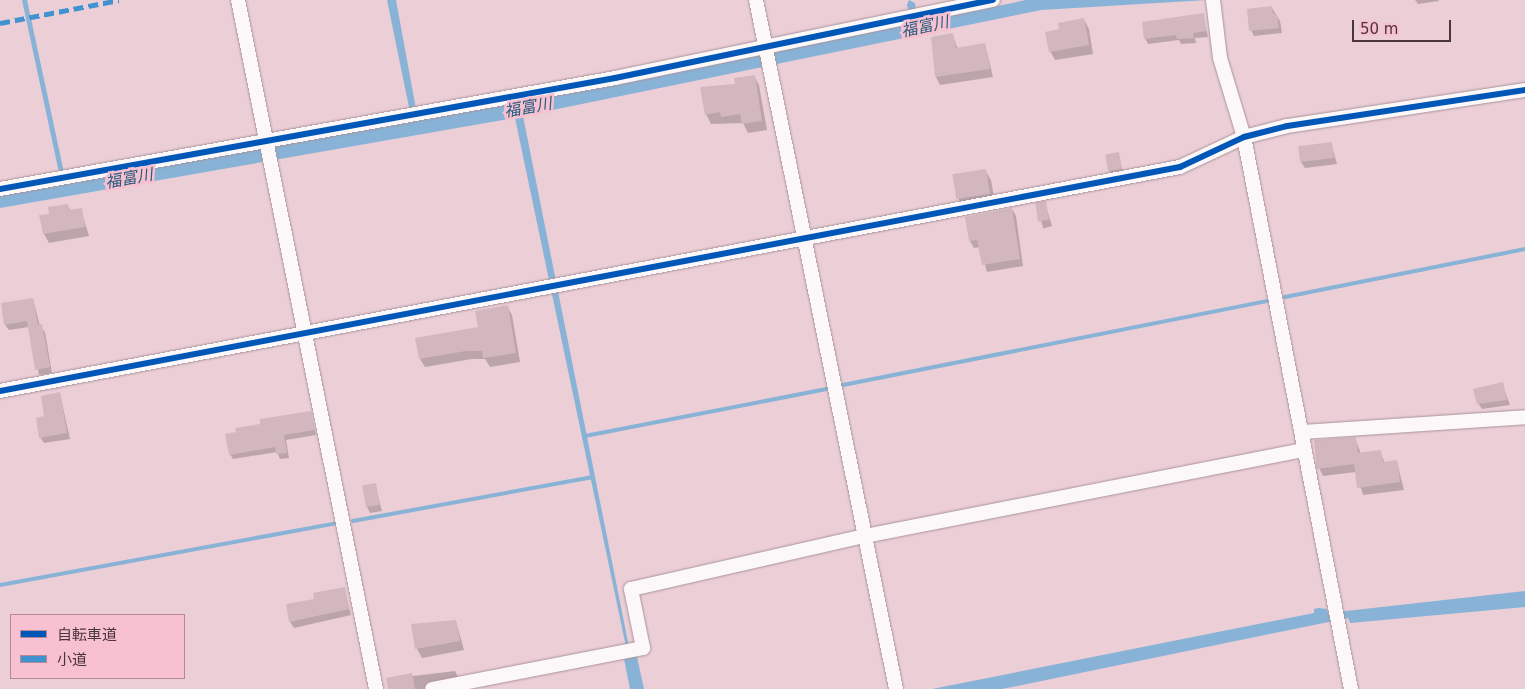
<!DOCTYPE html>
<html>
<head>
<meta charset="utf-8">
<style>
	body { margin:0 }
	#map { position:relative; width:1525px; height:689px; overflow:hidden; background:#ebced6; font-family:"DejaVu Sans","Noto Sans JP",sans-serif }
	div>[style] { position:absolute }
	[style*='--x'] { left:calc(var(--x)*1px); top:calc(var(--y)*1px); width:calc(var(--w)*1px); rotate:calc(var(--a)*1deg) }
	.water>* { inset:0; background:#88b3d7 }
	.shadow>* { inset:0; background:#0003; transform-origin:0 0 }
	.stream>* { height:4px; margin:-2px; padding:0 2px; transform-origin:2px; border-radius:2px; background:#88b3d7 }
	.building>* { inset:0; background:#d2b7bf; transform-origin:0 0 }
	.roads { filter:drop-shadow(0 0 1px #a9939a) drop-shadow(0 0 1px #a9939a) }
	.minor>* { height:14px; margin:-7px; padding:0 7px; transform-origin:7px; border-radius:7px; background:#fcf8f9 }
	.quiet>* { height:5px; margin-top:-2.5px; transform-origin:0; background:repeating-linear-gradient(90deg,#4192d0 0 10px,transparent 0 15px) }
	.cycleway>* { height:6px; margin:-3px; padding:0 3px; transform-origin:3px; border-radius:3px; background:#0057b8 }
	span { translate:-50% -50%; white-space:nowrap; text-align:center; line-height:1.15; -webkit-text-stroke:5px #f8c1d1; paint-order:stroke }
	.water-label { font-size:16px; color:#265d7e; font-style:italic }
	.legend { position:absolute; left:10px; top:614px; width:175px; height:65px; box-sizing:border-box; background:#f8c1d1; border:1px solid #b38995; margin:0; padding:6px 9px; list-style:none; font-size:15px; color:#4b353c }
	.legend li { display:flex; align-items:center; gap:10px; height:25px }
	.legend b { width:25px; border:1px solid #b38995 }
	.scale { position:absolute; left:1352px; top:20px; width:99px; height:22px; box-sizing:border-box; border:2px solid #4b353c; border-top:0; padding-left:6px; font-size:15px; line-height:18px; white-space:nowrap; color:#4b353c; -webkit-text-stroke:4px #f8c1d1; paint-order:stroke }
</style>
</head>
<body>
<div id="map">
	<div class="water">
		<div style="clip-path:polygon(22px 0,27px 0,66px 182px,412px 122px,387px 0,396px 0,416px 109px,415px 121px,621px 84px,912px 23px,907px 5px,909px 0,915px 3px,917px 23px,1026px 0,1207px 0,1041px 10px,523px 116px,628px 642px,632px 657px,637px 657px,644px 689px,630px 689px,624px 659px,628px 658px,625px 642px,515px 118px,0 208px,0 193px,61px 182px)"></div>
		<div style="clip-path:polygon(1525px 591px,1525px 607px,1350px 623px,1348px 618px,1002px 689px,932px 689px,1314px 613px,1314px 609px,1319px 608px,1327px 609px,1328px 613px)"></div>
	</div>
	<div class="shadow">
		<div style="clip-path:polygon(1415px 0,1438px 0,1439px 1px,1418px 4px)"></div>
		<div style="clip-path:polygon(1272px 8px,1280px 21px,1282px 33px,1254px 36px,1251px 30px)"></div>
		<div style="clip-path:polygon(1203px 15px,1208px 37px,1195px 38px,1196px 43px,1181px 44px,1179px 40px,1148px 44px,1145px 38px)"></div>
		<div style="clip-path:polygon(1084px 20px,1089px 29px,1093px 54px,1055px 60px,1050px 51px,1061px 31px)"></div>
		<div style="clip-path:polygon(952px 34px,958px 49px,985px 44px,993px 77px,940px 85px,936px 77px,933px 38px)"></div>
		<div style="clip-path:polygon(754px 76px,759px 85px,767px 130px,748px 133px,743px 123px,711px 124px,706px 114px,736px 85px)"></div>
		<div style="clip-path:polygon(1331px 143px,1337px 164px,1305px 168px,1301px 162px)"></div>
		<div style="clip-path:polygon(1118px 154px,1124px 175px,1112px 177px,1109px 171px)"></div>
		<div style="clip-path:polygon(985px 170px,991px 180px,995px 203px,964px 209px,959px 200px,955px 176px)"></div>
		<div style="left:1045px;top:203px;width:24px;height:9px;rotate:73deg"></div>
		<div style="clip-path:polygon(67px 205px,71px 211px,81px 210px,89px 236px,49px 243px,44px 234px,50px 215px)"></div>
		<div style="clip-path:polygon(1012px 209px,1016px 216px,1023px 266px,987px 272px,980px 247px,974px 248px,970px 241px)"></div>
		<div style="clip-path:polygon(33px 299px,40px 326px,45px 332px,52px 373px,39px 375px,29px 327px,9px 330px,5px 325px)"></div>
		<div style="clip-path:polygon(507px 306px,512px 315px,520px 362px,490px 367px,485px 359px,472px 359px,425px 367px,420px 359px,479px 328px)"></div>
		<div style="clip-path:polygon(1502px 383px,1510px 405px,1482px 409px,1478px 403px)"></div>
		<div style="clip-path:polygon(60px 394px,70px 439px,44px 443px,40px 437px,45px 417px)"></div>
		<div style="clip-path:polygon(311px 412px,316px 435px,286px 440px,289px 458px,280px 459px,277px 452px,233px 459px,230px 454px,262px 425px)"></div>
		<div style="clip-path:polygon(1355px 438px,1361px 454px,1380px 452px,1385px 463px,1397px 462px,1404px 490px,1363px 495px,1356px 472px,1323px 476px,1319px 468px)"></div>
		<div style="clip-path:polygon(375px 484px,382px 511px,370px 513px,367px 507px)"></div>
		<div style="clip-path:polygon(344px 588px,351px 615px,294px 628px,290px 622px,315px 600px)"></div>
		<div style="clip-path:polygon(456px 621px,464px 650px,422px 658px,417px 649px)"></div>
		<div style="clip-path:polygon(455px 671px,458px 677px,431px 689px,390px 689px,388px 679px)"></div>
	</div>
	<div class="stream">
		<div style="--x:1285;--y:297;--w:245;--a:-11.3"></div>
		<div style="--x:843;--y:385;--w:433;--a:-11.2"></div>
		<div style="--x:585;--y:436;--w:246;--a:-11"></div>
		<div style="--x:353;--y:521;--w:244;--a:-10.4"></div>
		<div style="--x:0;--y:585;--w:340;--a:-10.4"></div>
	</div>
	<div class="building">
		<div style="clip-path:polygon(1272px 6px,1273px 14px,1277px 14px,1279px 28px,1249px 31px,1247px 9px)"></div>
		<div style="clip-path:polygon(1204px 13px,1206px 31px,1193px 33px,1194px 38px,1177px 39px,1176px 35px,1144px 39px,1142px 22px)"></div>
		<div style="clip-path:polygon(1084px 18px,1089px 45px,1049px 52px,1045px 32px,1059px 29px,1058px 23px)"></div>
		<div style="clip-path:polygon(953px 33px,956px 48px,985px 43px,990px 69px,935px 77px,931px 37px)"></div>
		<div style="clip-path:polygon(755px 75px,762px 121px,742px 124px,740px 114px,721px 117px,720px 112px,705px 115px,700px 87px,735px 84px,734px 78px)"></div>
		<div style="left:1332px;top:142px;width:16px;height:34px;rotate:83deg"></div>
		<div style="left:1119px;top:152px;width:17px;height:14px;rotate:80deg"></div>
		<div style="left:986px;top:169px;width:25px;height:34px;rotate:81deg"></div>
		<div style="left:1046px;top:201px;width:19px;height:11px;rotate:81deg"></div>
		<div style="clip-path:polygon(68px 204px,69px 210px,82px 208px,85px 227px,43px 234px,39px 215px,49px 214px,48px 207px)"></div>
		<div style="clip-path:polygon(1012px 208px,1020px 259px,982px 265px,977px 240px,969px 241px,965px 217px)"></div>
		<div style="clip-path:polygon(33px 298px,38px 325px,42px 324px,50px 367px,35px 370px,27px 321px,4px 325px,1px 303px)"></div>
		<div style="clip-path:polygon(508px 305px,516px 353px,483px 358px,482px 351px,466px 351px,419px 359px,415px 338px,478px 327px,475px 311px)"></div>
		<div style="clip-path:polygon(1503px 382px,1507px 400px,1477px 404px,1473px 389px)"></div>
		<div style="clip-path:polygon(60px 392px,67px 433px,39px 438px,36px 418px,44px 416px,41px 396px)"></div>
		<div style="clip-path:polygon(311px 411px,315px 430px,284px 435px,287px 453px,276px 454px,275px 447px,229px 455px,225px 434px,236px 432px,235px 428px,260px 424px,260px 419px)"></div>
		<div style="clip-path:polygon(1356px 437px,1358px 453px,1381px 450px,1383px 462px,1397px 460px,1400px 482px,1357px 488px,1354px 464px,1317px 469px,1314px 440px)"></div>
		<div style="left:376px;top:483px;width:22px;height:14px;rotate:80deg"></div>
		<div style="clip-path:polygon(345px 587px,349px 609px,289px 622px,286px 604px,314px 599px,313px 593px)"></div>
		<div style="clip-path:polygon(456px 620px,460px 641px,415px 649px,411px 624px)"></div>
		<div style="clip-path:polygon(412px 673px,415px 689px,388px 689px,386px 678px)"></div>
	</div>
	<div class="roads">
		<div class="minor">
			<div style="--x:238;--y:0;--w:703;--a:78.67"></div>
			<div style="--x:756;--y:0;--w:703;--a:78.51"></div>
			<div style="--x:1213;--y:0;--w:58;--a:83.1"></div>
			<div style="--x:1220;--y:58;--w:83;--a:73.1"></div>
			<div style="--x:1244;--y:137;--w:562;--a:79.03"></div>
			<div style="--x:0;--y:189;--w:625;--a:-10.23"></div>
			<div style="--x:615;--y:78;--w:386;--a:-11.7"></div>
			<div style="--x:0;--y:391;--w:1201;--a:-10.75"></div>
			<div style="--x:1180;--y:167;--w:71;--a:-25.1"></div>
			<div style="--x:1244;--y:137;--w:44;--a:-14.3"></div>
			<div style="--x:1287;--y:126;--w:241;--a:-8.6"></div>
			<div style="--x:1302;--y:432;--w:224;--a:-3.8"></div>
			<div style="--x:432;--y:689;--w:215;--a:-11"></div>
			<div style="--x:643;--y:648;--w:60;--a:-101.5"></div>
			<div style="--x:631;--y:589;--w:240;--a:-12.8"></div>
			<div style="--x:865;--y:536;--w:448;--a:-11.1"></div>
		</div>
	</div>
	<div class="quiet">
		<div style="--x:0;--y:23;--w:121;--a:-10.9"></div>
	</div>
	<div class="cycleway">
		<div style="--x:0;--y:189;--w:625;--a:-10.23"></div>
		<div style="--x:615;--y:78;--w:386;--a:-11.7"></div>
		<div style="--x:0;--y:391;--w:1201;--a:-10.75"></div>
		<div style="--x:1180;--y:167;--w:71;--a:-25.1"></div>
		<div style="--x:1244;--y:137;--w:44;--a:-14.3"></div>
		<div style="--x:1287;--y:126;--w:241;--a:-8.6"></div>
	</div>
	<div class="water-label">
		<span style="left:925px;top:27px;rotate:-12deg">福富川</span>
		<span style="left:528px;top:108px;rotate:-10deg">福富川</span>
		<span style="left:129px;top:179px;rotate:-10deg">福富川</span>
	</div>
	<ul class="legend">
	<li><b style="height:6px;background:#0057b8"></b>自転車道</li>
	<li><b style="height:6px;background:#4192d0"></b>小道</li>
	</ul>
	<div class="scale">50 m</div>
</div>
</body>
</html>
